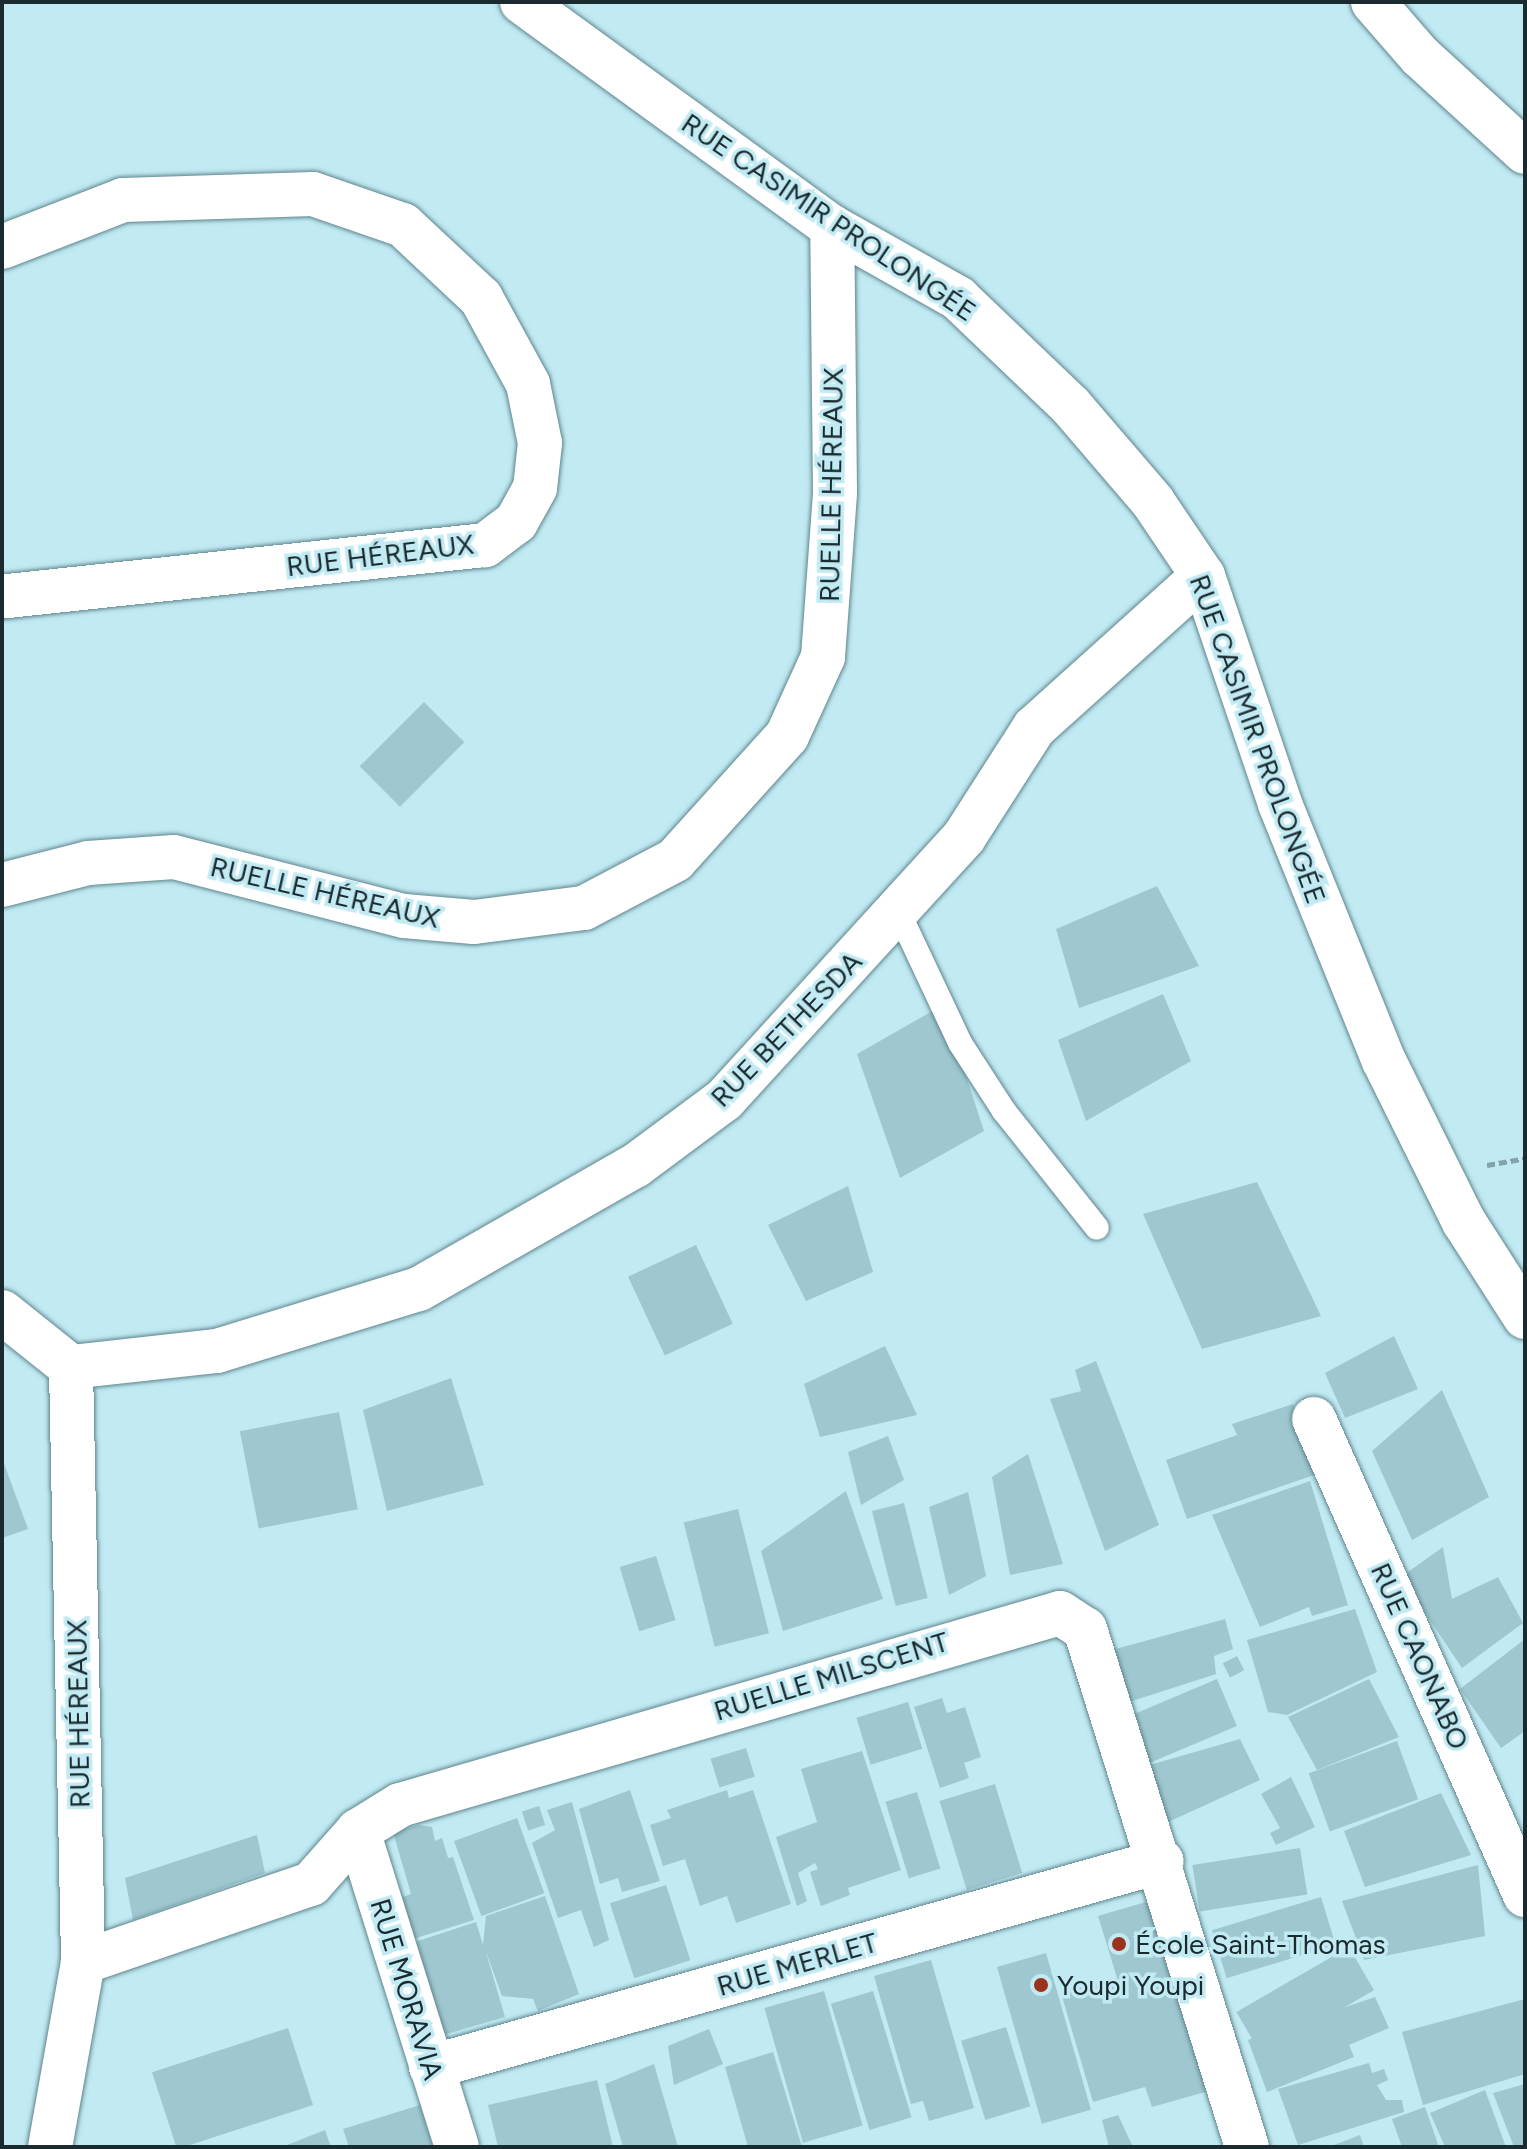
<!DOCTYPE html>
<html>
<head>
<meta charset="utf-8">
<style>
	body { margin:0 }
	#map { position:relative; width:1527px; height:2149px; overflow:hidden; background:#c1eaf3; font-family:Figtree,sans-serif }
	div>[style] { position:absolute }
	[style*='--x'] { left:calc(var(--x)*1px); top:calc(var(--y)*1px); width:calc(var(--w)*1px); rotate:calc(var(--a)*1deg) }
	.building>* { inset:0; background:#9fc7d0; transform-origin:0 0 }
	.path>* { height:5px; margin-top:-2.5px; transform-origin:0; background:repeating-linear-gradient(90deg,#83a2a9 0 8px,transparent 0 12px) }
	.roads { filter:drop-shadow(0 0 2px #5f858d) drop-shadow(0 0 2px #5f858d) }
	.lane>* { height:24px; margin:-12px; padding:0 12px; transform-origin:12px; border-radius:12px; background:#fff }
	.street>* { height:44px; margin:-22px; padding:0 22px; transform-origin:22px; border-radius:22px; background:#fff }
	.dots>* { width:22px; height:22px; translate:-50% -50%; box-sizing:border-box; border:4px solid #c1eaf3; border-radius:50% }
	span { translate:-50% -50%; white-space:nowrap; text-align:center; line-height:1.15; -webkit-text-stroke:7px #c1eaf3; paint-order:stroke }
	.street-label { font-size:28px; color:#1b2a2e }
	.poi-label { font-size:28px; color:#1b2a2e }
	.left { translate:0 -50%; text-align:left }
	.frame { position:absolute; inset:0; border:4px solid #1b2a2e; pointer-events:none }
</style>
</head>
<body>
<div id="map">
	<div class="building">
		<div style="left:424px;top:702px;width:57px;height:91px;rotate:45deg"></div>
		<div style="clip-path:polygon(1157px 886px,1199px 966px,1079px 1008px,1056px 929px)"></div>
		<div style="clip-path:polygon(1163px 994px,1191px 1061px,1086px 1121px,1058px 1040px)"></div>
		<div style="clip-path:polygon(943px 1005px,984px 1131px,900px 1178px,857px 1054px)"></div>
		<div style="clip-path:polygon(1257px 1182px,1321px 1316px,1202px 1349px,1143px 1214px)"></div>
		<div style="clip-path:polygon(848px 1186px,873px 1272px,806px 1301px,768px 1225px)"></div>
		<div style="left:696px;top:1245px;width:87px;height:75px;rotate:65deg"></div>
		<div style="clip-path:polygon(1394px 1336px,1418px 1389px,1345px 1418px,1325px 1373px)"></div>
		<div style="clip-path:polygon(885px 1346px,917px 1415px,820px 1437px,804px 1384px)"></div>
		<div style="clip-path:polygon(1096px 1361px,1159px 1525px,1105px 1551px,1050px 1399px,1081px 1391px,1075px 1370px)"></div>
		<div style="clip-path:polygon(451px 1378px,484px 1485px,387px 1511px,363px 1410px)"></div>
		<div style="clip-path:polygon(1442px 1390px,1489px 1497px,1412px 1540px,1372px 1451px)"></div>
		<div style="clip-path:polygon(1293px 1404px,1317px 1474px,1187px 1519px,1166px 1460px,1237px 1435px,1232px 1424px)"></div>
		<div style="left:339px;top:1412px;width:99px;height:101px;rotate:79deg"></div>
		<div style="clip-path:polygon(888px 1436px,904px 1480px,861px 1505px,848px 1452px)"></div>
		<div style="clip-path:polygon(1028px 1454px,1063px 1564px,1010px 1575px,992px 1477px)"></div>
		<div style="clip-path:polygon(2px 1458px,28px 1529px,2px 1538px)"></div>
		<div style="clip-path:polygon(1310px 1481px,1348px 1605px,1312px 1616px,1309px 1607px,1260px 1627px,1212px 1515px)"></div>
		<div style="clip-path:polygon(846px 1491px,883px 1599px,783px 1631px,761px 1551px)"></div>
		<div style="clip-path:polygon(968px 1492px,986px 1576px,949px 1595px,929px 1507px)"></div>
		<div style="left:904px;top:1503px;width:98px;height:33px;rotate:76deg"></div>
		<div style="left:738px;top:1509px;width:128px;height:56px;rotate:76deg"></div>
		<div style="clip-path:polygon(1443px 1547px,1452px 1599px,1498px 1577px,1523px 1623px,1462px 1668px,1401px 1577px)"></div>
		<div style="left:656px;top:1556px;width:67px;height:38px;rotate:73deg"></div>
		<div style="clip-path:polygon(1355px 1609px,1377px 1672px,1287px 1715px,1268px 1712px,1247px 1640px)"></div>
		<div style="clip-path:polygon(1225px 1619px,1233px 1649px,1214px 1656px,1216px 1674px,1126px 1703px,1112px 1650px)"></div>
		<div style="clip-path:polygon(1525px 1639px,1525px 1731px,1501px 1748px,1460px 1689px)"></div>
		<div style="left:1237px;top:1656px;width:16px;height:16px;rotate:63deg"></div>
		<div style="left:1217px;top:1679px;width:51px;height:102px;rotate:67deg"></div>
		<div style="clip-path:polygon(1369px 1679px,1399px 1737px,1317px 1770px,1288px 1717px)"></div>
		<div style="clip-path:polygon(942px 1698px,947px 1713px,965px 1707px,981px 1757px,964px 1763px,969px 1778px,940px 1788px,914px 1707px)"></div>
		<div style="left:908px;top:1702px;width:49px;height:54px;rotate:73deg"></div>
		<div style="clip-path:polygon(1240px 1739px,1260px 1780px,1164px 1824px,1146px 1766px)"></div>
		<div style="left:1397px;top:1741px;width:62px;height:94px;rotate:70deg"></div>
		<div style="left:746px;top:1748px;width:30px;height:37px;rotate:73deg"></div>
		<div style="clip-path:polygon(862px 1751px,901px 1870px,848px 1888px,850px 1895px,821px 1906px,810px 1872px,818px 1869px,815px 1863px,798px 1873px,807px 1901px,797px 1906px,776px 1837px,817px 1822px,801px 1769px)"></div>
		<div style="clip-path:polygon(1291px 1777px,1315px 1827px,1276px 1845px,1270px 1833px,1280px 1828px,1261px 1794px)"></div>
		<div style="left:995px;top:1784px;width:93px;height:58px;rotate:73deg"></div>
		<div style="clip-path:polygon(630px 1790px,660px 1881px,622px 1892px,618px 1878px,600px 1884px,579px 1809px)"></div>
		<div style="clip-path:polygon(727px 1790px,729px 1798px,753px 1790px,791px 1904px,736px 1923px,727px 1896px,700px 1906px,685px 1859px,663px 1866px,650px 1825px,671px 1818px,667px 1810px)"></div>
		<div style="left:917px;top:1792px;width:80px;height:33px;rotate:73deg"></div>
		<div style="clip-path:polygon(1441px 1793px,1471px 1855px,1365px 1887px,1344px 1831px)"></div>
		<div style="clip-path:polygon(572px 1802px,609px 1940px,594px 1947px,581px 1910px,558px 1918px,532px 1843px,555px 1830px,547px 1810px)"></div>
		<div style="left:539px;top:1806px;width:20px;height:18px;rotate:72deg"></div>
		<div style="left:517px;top:1818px;width:80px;height:67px;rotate:70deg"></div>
		<div style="clip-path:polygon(419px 1825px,432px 1827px,435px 1841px,442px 1838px,448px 1858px,453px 1857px,474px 1920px,413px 1939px,400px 1898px,411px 1894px,393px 1832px)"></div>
		<div style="clip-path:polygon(257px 1835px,265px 1873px,133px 1920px,125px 1878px)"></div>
		<div style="left:1300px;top:1848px;width:47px;height:109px;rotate:81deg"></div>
		<div style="clip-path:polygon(1478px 1865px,1485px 1936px,1364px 1960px,1342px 1901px)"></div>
		<div style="left:666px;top:1885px;width:79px;height:59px;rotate:72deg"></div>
		<div style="clip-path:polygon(545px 1896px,579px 1994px,538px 2011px,533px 1999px,502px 1996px,485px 1949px,505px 2017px,443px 2035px,415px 1942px,476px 1922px,483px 1945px,486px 1916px)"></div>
		<div style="left:1321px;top:1897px;width:50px;height:114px;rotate:73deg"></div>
		<div style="clip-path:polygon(1156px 1899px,1212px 2090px,1152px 2107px,1145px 2087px,1093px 2102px,1061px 1993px,1117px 1978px,1098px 1916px)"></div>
		<div style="left:1349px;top:1947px;width:50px;height:130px;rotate:60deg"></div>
		<div style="left:1046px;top:1953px;width:163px;height:51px;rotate:74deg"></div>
		<div style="clip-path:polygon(931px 1960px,974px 2108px,929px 2121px,923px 2101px,911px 2104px,874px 1976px)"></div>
		<div style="left:824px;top:1991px;width:140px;height:62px;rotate:74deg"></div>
		<div style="left:873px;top:1991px;width:132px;height:44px;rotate:73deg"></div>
		<div style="clip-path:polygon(1375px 1997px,1389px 2028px,1349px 2045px,1354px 2057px,1267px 2092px,1248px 2040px)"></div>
		<div style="clip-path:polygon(1525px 1999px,1525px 2074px,1423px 2105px,1402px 2032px)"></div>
		<div style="left:1006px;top:2027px;width:83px;height:47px;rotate:73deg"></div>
		<div style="left:288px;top:2028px;width:81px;height:143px;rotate:72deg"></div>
		<div style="clip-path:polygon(709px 2029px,723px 2064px,674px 2085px,668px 2046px)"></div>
		<div style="clip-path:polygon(773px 2052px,802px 2147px,748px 2147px,725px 2067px)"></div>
		<div style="clip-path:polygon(1369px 2063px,1372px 2073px,1384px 2069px,1388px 2080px,1377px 2085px,1386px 2100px,1402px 2100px,1404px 2112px,1298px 2145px,1278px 2089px)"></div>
		<div style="clip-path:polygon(654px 2064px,678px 2147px,623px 2147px,605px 2084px)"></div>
		<div style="clip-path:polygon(597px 2080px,613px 2147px,498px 2147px,488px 2105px)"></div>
		<div style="clip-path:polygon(1525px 2084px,1525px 2147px,1514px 2147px,1493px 2093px)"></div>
		<div style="clip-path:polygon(1485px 2090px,1506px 2147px,1445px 2147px,1430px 2113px)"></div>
		<div style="clip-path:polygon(420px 2105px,433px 2147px,349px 2147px,343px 2129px)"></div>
		<div style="clip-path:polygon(1425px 2107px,1439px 2147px,1402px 2147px,1392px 2119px)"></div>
		<div style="clip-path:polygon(1118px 2115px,1133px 2147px,1109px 2147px,1102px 2120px)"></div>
		<div style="clip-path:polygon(325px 2130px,331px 2147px,282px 2147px)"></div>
		<div style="clip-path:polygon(1360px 2135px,1364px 2147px,1329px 2147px)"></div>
	</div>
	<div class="path">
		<div style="--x:1487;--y:1165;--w:39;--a:-10"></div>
	</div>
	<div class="roads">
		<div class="lane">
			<div style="--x:898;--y:911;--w:146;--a:64.8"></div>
			<div style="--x:960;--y:1043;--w:81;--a:57.1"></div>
			<div style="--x:1004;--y:1111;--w:149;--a:51.5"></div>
		</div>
		<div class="street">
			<div style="--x:522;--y:2;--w:383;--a:36"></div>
			<div style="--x:832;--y:227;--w:145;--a:29.4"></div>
			<div style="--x:958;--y:298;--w:155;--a:43.7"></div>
			<div style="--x:1070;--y:405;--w:128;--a:49.4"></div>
			<div style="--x:1153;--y:502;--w:89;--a:56"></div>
			<div style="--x:1203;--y:576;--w:241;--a:71.3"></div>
			<div style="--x:1280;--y:804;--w:277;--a:68"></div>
			<div style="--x:1384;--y:1061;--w:180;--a:63.6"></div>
			<div style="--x:1464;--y:1222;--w:113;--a:57.3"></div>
			<div style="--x:1373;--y:2;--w:72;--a:49"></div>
			<div style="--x:1420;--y:56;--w:142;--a:42.4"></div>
			<div style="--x:2;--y:247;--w:130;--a:-21.2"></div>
			<div style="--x:123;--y:200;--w:190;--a:-1.8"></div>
			<div style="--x:313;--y:194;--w:95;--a:19"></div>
			<div style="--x:403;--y:225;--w:107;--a:43.1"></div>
			<div style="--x:481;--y:298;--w:98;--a:61.3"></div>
			<div style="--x:528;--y:384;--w:60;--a:78.5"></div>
			<div style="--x:540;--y:443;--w:45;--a:96.3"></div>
			<div style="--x:535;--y:488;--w:39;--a:119"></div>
			<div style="--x:516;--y:522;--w:39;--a:143"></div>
			<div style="--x:485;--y:545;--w:486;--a:173.9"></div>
			<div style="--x:2;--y:885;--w:89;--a:-14.3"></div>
			<div style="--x:88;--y:863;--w:86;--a:-4"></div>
			<div style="--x:174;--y:857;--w:237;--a:14.4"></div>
			<div style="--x:404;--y:916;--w:70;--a:4.9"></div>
			<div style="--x:474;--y:922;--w:111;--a:-7.3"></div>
			<div style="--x:584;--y:908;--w:103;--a:-27.8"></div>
			<div style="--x:675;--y:860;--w:167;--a:-47.9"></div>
			<div style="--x:787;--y:736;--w:87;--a:-65.5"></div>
			<div style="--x:823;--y:657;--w:165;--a:-85.8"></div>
			<div style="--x:835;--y:492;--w:265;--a:-90.6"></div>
			<div style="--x:2;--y:1312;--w:88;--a:38.6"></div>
			<div style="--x:71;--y:1367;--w:595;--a:88.84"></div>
			<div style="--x:83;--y:1962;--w:188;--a:100.1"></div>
			<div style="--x:71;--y:1367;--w:147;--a:-6.3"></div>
			<div style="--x:217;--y:1351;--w:211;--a:-17.1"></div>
			<div style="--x:419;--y:1289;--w:249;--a:-29.7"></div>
			<div style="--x:635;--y:1166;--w:111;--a:-36.6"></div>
			<div style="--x:724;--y:1100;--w:356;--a:-47.6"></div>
			<div style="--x:964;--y:837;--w:130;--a:-57.3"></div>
			<div style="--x:1034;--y:728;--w:227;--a:-42"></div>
			<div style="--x:1314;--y:1419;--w:521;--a:66.09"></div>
			<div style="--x:358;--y:1831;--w:331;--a:72.6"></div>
			<div style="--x:83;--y:1962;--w:241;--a:-18.9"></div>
			<div style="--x:311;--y:1884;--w:71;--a:-48.4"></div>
			<div style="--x:358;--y:1831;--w:49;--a:-31.8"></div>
			<div style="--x:400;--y:1805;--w:687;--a:-16.22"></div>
			<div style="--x:1060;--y:1613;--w:30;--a:33"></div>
			<div style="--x:1085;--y:1629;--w:543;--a:72.63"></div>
			<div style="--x:431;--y:2067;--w:759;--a:-15.74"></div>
		</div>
	</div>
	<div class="dots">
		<div style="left:1119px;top:1944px;background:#9b321b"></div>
		<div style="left:1041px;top:1985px;background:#9b321b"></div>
	</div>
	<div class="street-label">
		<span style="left:829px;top:217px;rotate:34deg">RUE CASIMIR PROLONGÉE</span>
		<span style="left:831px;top:485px;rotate:-89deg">RUELLE HÉREAUX</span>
		<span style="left:380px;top:555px;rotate:-7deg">RUE HÉREAUX</span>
		<span style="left:1258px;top:739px;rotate:70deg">RUE CASIMIR PROLONGÉE</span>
		<span style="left:325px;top:892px;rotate:13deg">RUELLE HÉREAUX</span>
		<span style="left:786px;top:1029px;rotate:-46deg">RUE BETHESDA</span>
		<span style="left:1420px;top:1656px;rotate:66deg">RUE CAONABO</span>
		<span style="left:831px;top:1676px;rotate:-17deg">RUELLE MILSCENT</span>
		<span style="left:78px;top:1714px;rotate:-91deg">RUE HÉREAUX</span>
		<span style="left:797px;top:1964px;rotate:-16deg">RUE MERLET</span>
		<span style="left:407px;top:1989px;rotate:73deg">RUE MORAVIA</span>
	</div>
	<div class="poi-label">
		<span class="left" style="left:1135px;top:1944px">École Saint-Thomas</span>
		<span class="left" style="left:1057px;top:1985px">Youpi Youpi</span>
	</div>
	<div class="frame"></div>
</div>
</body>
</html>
